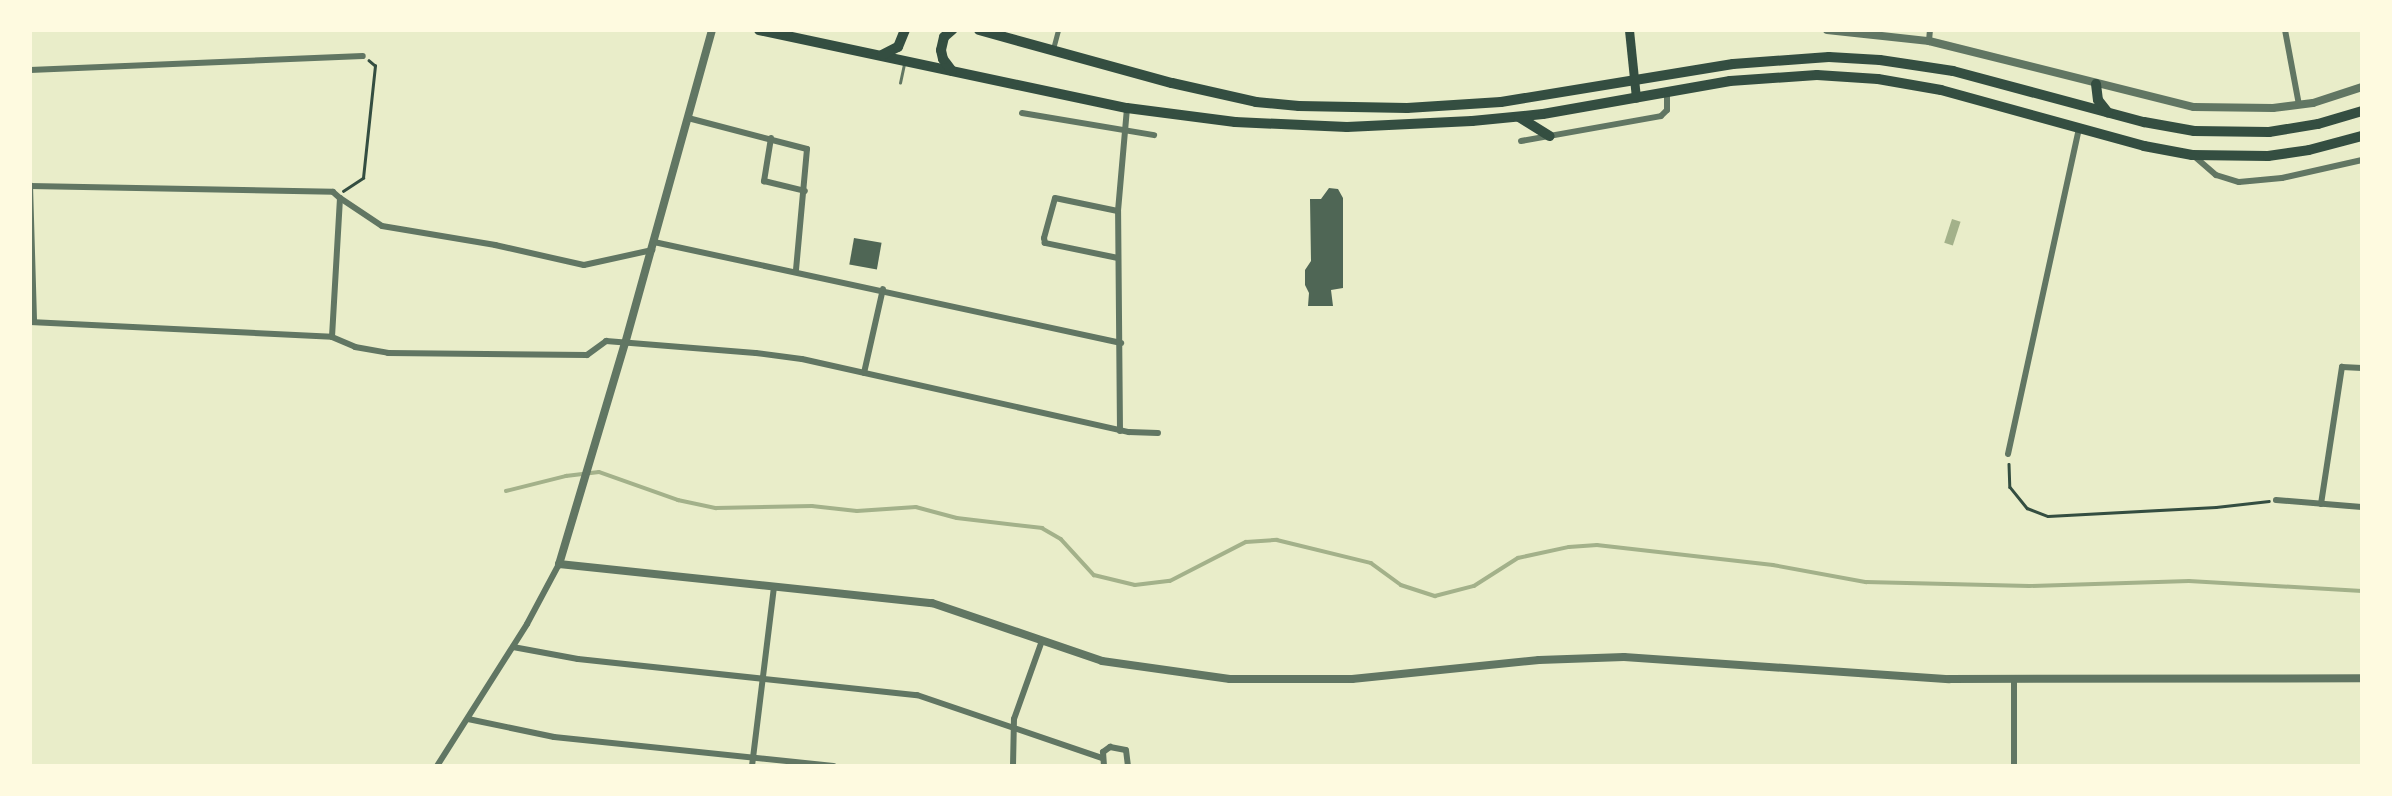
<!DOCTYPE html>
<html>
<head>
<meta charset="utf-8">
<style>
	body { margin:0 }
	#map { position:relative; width:2392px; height:796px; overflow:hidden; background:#e9edc9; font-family:"Libre Baskerville",serif }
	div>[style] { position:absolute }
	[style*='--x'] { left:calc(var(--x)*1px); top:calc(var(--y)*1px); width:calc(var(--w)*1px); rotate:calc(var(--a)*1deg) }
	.water>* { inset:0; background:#a3b18a; transform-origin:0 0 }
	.stream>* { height:3.5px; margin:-1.75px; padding:0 1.75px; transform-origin:1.75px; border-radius:1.75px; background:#a3b18a }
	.building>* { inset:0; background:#4f6655; transform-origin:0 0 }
	.path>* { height:2.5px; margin:-1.25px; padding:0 1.25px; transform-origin:1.25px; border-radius:1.25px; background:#344e41 }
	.service>* { height:2.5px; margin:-1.25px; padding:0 1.25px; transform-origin:1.25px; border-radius:1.25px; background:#617663 }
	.pedestrian>* { height:4.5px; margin:-2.25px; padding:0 2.25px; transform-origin:2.25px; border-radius:2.25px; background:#617663 }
	.minor>* { height:6px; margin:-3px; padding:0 3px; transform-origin:3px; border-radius:3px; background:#617663 }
	.tertiary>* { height:8px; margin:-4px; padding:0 4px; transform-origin:4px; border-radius:4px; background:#617663 }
	.secondary>* { height:9px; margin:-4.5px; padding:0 4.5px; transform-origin:4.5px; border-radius:4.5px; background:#344e41 }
	.primary>* { height:10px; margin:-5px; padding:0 5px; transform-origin:5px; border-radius:5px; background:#344e41 }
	span { translate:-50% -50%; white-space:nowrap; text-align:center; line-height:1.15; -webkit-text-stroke:7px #fefae0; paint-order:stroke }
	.frame { position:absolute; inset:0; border:32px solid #fefae0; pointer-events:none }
</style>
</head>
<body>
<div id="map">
	<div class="water">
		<div style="left:1952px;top:219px;width:9px;height:25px;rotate:18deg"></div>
	</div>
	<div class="stream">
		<div style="--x:506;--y:491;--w:62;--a:-14"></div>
		<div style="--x:566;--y:476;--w:33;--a:-7"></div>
		<div style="--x:599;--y:472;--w:84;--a:19.5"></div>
		<div style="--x:678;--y:500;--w:39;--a:12"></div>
		<div style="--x:716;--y:508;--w:96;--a:-1.2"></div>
		<div style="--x:812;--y:506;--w:45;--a:6.3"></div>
		<div style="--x:857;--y:511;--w:59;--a:-3.9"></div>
		<div style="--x:916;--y:507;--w:42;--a:15"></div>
		<div style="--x:957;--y:518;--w:86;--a:6.7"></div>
		<div style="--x:1042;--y:528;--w:22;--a:30"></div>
		<div style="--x:1061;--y:539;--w:49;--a:47.5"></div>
		<div style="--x:1094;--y:575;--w:42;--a:13.7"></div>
		<div style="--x:1135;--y:585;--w:35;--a:-7"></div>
		<div style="--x:1170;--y:581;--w:85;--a:-27.2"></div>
		<div style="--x:1246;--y:542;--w:31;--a:-4"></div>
		<div style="--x:1277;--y:540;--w:97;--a:13.7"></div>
		<div style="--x:1371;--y:563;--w:37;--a:36"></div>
		<div style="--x:1401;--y:585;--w:36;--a:18"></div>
		<div style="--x:1435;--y:596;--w:40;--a:-14.4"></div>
		<div style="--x:1474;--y:586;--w:52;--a:-32.5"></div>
		<div style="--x:1518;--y:558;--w:52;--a:-12.2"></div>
		<div style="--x:1569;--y:547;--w:28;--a:-4"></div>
		<div style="--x:1597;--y:545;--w:177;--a:6.5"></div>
		<div style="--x:1773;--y:565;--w:95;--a:10.4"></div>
		<div style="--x:1866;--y:582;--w:163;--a:1.4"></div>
		<div style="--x:2029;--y:586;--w:160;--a:-1.8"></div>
		<div style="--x:2189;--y:581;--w:173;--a:3.3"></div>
	</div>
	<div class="building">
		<div style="clip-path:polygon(1329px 188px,1338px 189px,1343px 198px,1343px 288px,1331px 290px,1333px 306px,1308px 306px,1309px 293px,1305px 285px,1305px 270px,1311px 261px,1310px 199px,1321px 199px)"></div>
		<div style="left:854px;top:238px;width:28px;height:27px;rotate:10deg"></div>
	</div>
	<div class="path">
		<div style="--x:343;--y:191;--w:24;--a:-33"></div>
		<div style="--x:363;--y:178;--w:113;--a:-83.9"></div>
		<div style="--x:375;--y:66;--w:8;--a:-140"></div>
		<div style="--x:2009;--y:464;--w:23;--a:88"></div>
		<div style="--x:2010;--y:487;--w:27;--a:51"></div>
		<div style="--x:2027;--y:508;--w:22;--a:21"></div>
		<div style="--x:2048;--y:516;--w:168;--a:-3.1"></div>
		<div style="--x:2216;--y:507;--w:53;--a:-6.5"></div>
	</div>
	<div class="service">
		<div style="--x:900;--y:83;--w:19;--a:-78"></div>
	</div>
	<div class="pedestrian">
		<div style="--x:1053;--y:49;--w:20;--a:-75"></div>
	</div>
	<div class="minor">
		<div style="--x:2285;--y:30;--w:76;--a:79.4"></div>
		<div style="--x:1929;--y:41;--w:11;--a:-85"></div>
		<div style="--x:30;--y:70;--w:333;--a:-2.4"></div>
		<div style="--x:1022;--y:113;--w:134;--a:9.5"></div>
		<div style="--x:688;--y:118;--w:123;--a:14.6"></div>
		<div style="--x:807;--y:149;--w:121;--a:95.2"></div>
		<div style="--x:771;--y:138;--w:44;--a:99.2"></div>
		<div style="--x:764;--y:181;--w:42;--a:13.7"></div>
		<div style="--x:1521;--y:141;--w:142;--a:-10.1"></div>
		<div style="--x:1661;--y:116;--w:8;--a:-45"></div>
		<div style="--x:1667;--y:110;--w:18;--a:-90"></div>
		<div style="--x:2194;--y:156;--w:29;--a:41"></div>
		<div style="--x:2216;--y:175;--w:24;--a:17"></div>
		<div style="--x:2239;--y:182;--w:43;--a:-5.3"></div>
		<div style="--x:2282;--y:178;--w:82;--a:-12.7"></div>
		<div style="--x:30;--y:185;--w:137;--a:88.3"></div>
		<div style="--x:30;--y:186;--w:303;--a:1.1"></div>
		<div style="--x:333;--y:192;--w:9;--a:41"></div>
		<div style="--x:340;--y:198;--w:139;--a:93.3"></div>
		<div style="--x:340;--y:198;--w:50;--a:33.7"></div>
		<div style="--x:382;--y:226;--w:115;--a:9.5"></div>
		<div style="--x:495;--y:245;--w:91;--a:12.7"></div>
		<div style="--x:584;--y:265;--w:70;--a:-12.4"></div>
		<div style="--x:654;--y:242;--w:478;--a:12.2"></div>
		<div style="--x:1118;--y:258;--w:75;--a:-168.4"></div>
		<div style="--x:1045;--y:243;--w:5;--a:-101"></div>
		<div style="--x:1044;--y:238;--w:41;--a:-74.6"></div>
		<div style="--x:1055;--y:198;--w:64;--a:11.7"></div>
		<div style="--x:30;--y:322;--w:302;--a:2.8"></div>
		<div style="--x:332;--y:337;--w:25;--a:23"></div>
		<div style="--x:355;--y:347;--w:34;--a:10"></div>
		<div style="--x:388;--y:353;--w:199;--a:0.6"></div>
		<div style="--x:587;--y:355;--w:24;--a:-36"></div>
		<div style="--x:606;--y:341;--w:150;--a:4.6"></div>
		<div style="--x:756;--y:353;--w:46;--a:7.4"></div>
		<div style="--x:802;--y:359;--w:335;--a:12.6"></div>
		<div style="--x:1129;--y:432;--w:29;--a:2"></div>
		<div style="--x:864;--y:373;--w:86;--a:-77.3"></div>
		<div style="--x:1120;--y:431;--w:220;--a:-90.5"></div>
		<div style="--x:1118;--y:211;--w:103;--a:-85"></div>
		<div style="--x:2008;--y:454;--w:333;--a:-77.7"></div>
		<div style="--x:2276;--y:500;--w:86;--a:4.7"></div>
		<div style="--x:2321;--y:504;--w:139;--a:-81.3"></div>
		<div style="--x:2342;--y:367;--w:20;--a:3"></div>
		<div style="--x:513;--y:647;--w:66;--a:10.5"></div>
		<div style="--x:578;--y:659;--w:341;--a:6.1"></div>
		<div style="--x:917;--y:695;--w:195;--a:18.8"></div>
		<div style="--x:2014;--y:680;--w:86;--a:90"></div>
		<div style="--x:468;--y:719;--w:88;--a:11.8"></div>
		<div style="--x:554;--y:737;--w:281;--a:5.9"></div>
		<div style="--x:437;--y:766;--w:168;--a:-57.6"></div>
		<div style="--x:527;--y:624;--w:68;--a:-61.9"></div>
		<div style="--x:752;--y:766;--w:181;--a:-83"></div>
		<div style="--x:1013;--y:766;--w:47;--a:-88.8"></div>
		<div style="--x:1014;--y:719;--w:83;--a:-70.3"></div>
		<div style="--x:1104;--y:766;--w:14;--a:-94"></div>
		<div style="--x:1103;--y:752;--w:9;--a:-36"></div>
		<div style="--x:1110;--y:747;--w:16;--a:11"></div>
		<div style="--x:1126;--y:750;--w:16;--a:83"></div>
	</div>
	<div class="tertiary">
		<div style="--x:712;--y:30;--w:325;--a:105.5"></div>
		<div style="--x:625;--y:343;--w:231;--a:106.6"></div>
		<div style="--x:559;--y:564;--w:375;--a:6"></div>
		<div style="--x:932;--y:603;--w:180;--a:18.8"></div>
		<div style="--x:1102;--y:661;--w:129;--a:8"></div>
		<div style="--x:1230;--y:679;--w:122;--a:0"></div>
		<div style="--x:1352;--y:679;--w:188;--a:-5.8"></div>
		<div style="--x:1539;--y:660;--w:85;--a:-2"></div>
		<div style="--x:1624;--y:657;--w:326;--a:3.9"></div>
		<div style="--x:1949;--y:679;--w:413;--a:-0.1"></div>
		<div style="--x:1827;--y:30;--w:103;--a:6.2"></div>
		<div style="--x:1929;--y:41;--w:273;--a:14"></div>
		<div style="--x:2194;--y:107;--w:79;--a:0.7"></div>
		<div style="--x:2273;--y:108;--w:40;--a:-7.1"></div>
		<div style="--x:2313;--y:103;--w:52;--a:-18.1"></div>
	</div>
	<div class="secondary">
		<div style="--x:1629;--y:30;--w:68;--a:84.1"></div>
	</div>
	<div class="primary">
		<div style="--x:759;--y:30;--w:376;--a:12"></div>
		<div style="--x:1127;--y:108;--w:109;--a:7.4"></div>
		<div style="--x:1235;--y:122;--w:112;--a:2.6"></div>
		<div style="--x:1347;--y:127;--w:125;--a:-2.7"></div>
		<div style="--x:1472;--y:121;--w:71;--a:-5.6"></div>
		<div style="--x:1543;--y:114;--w:190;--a:-10"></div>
		<div style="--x:1730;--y:81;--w:87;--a:-3.9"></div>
		<div style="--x:1817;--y:75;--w:61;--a:3.8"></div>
		<div style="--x:1878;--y:79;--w:64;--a:9.9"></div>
		<div style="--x:1941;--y:90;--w:211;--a:15.4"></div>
		<div style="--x:2144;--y:146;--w:49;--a:10.6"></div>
		<div style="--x:2192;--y:155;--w:76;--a:0.8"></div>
		<div style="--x:2268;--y:156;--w:41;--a:-8.3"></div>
		<div style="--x:2309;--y:150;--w:55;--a:-14.8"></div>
		<div style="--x:979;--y:30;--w:200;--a:15.4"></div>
		<div style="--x:1172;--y:83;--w:86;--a:12.7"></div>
		<div style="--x:1256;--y:102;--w:43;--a:5.3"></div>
		<div style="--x:1299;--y:106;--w:108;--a:1.1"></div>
		<div style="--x:1407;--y:108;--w:94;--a:-3.7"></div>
		<div style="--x:1501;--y:102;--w:235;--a:-9.3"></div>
		<div style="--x:1733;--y:64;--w:96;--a:-4.2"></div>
		<div style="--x:1829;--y:57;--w:51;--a:3.4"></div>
		<div style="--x:1880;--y:60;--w:74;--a:8.6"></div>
		<div style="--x:1953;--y:71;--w:198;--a:15"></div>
		<div style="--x:2144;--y:122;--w:51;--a:10.2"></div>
		<div style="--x:2194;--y:131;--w:75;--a:0.8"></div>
		<div style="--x:2269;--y:132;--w:50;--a:-9.3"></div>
		<div style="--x:2318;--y:124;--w:46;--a:-16.5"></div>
		<div style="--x:882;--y:55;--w:18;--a:-27"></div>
		<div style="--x:898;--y:47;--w:18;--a:-68"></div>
		<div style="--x:952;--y:71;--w:15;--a:-127"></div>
		<div style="--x:943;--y:59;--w:9;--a:-103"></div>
		<div style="--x:941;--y:50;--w:13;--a:-77"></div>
		<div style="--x:944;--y:37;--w:11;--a:-41"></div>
		<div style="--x:2096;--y:84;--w:16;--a:83"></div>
		<div style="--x:2098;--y:100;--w:16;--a:52"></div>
		<div style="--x:1519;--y:117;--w:36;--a:32"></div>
	</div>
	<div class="frame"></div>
</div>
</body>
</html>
